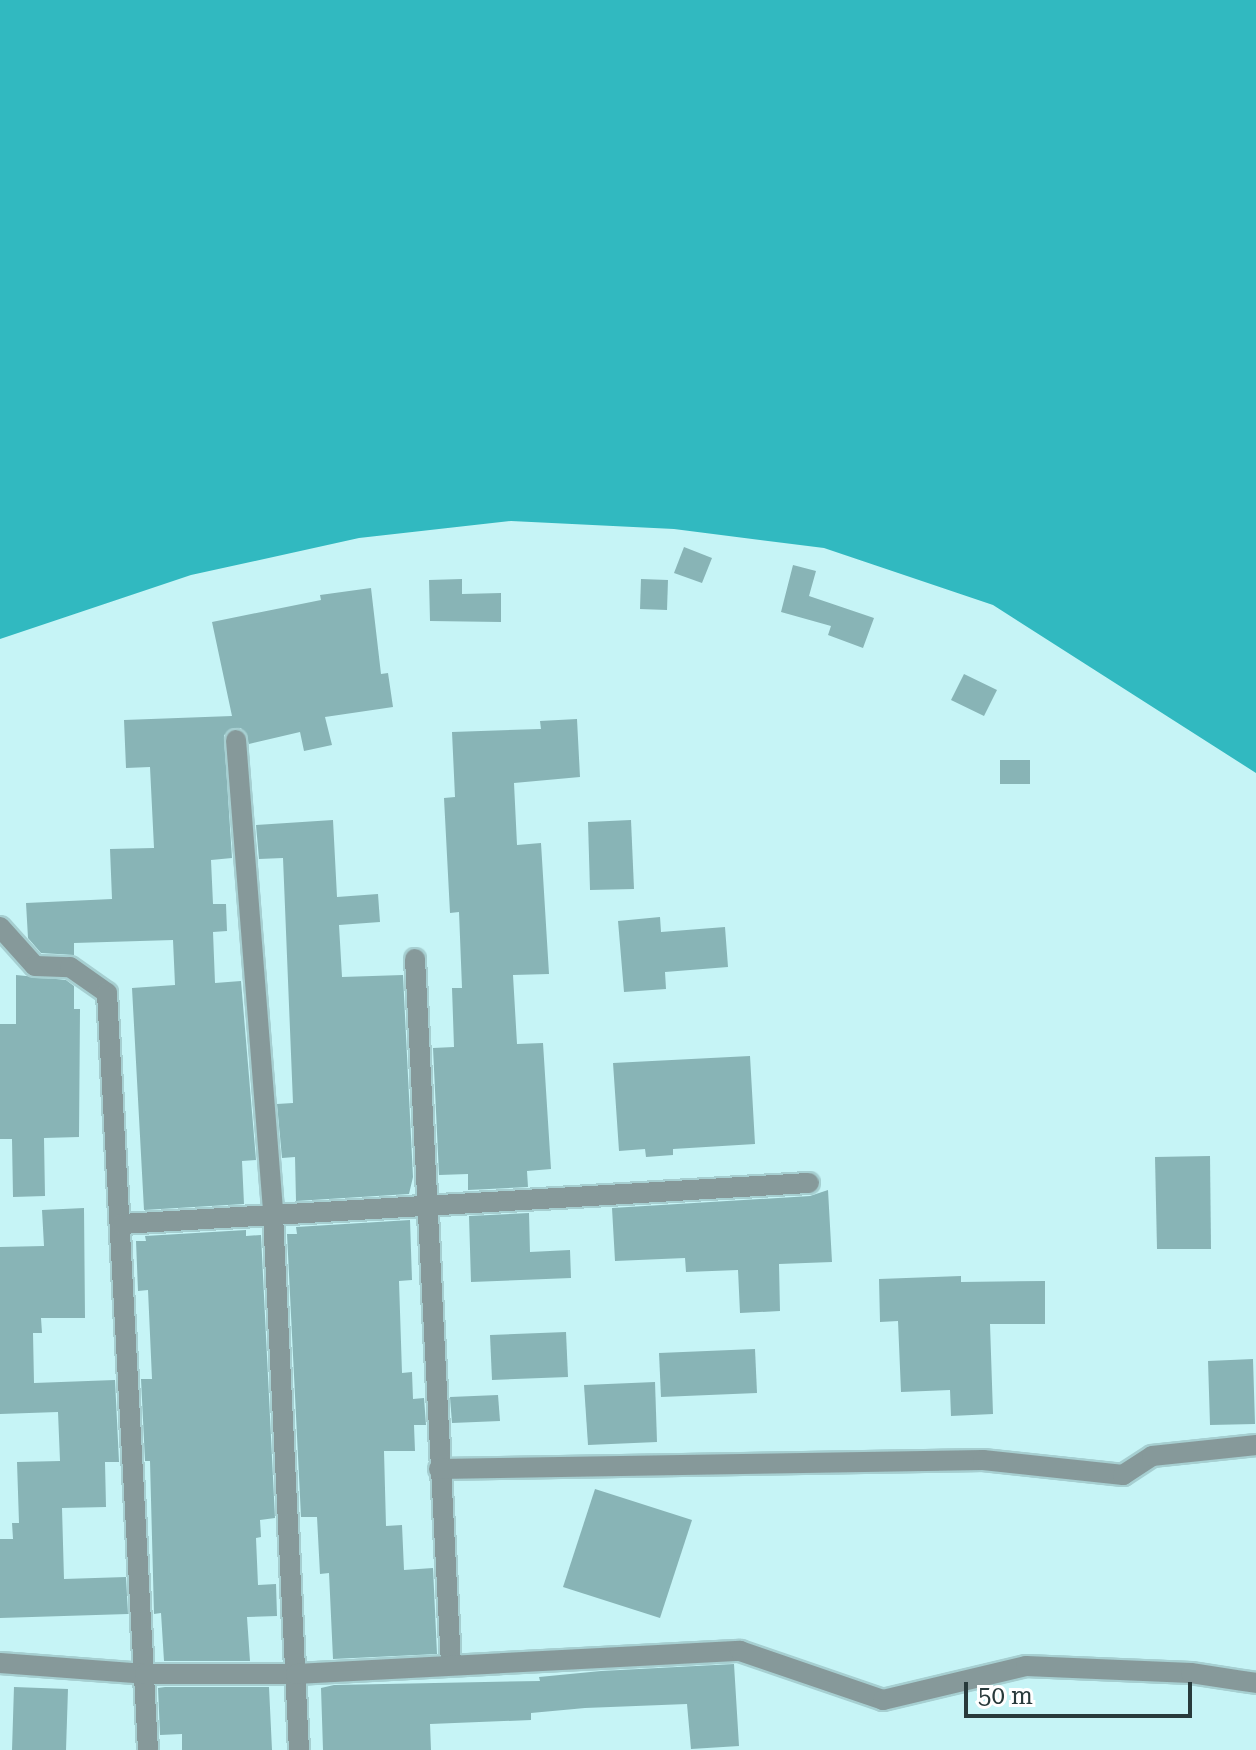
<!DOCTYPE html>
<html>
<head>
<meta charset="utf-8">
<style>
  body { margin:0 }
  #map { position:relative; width:1256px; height:1750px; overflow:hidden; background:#c6f4f6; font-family:"Roboto Serif",serif }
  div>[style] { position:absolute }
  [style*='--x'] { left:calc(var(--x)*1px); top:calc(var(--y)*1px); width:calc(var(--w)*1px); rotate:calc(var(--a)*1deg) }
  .water>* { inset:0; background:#31b9c0 }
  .building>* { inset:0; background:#88b4b6 }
  .roads { filter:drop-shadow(2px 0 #a6cfd1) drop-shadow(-2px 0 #a6cfd1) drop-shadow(0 2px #a6cfd1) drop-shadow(0 -2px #a6cfd1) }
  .minor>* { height:20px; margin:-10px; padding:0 10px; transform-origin:10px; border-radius:10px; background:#86999a }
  span { translate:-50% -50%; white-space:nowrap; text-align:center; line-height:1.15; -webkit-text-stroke:6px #fff; paint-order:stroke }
  .scale { position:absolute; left:964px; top:1682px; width:228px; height:36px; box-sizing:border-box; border:4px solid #283a3b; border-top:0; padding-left:10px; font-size:24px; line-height:28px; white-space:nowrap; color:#283a3b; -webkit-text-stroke:6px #fff; paint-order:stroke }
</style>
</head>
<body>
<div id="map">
  <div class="water">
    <div style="clip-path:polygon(0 0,1256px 0,1256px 773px,993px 605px,824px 548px,674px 529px,511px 521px,359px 538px,191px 575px,0 639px)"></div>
  </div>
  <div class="building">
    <div style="clip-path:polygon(684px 547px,712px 558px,702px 583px,674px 573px)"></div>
    <div style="clip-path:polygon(793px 565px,816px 571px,809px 596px,874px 618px,863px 648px,828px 635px,831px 626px,781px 612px)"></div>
    <div style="clip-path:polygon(462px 579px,462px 594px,501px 593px,501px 622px,430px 621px,429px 580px)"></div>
    <div style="clip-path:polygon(641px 579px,668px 580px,667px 610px,640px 609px)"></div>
    <div style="clip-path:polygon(371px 588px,381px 674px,388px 673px,393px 707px,325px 717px,332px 745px,304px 751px,300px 732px,249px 744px,241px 728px,224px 735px,232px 858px,211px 860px,213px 904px,226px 904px,227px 931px,213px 932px,215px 983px,241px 981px,256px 1160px,242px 1161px,244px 1204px,144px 1210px,132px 988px,175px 985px,173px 940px,74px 943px,74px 955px,41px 953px,28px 938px,26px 903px,112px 899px,110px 849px,154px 848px,150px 767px,126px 768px,124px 720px,232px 716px,212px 622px,321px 600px,320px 595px)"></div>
    <div style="clip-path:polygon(964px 674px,997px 690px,984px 716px,951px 700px)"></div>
    <div style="clip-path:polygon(577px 719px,580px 777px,514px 783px,517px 845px,541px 843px,549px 974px,513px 975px,517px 1044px,543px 1043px,551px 1169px,527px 1171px,528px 1187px,468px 1190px,468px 1174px,439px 1175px,433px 1048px,454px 1047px,452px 988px,462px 988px,459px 912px,450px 913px,444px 798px,455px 797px,452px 732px,541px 729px,540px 721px)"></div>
    <div style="clip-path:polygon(1000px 760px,1030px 760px,1030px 784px,1000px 784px)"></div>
    <div style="clip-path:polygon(333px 820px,337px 897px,378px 894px,380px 922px,339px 925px,342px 977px,403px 975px,413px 1177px,409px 1194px,296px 1201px,295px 1157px,282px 1158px,277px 1104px,293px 1103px,283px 858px,259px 859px,256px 825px)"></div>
    <div style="clip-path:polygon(631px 820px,634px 889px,590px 890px,588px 822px)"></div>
    <div style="clip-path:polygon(660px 917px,661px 932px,725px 927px,728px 967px,665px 972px,666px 989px,624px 992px,618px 921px)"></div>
    <div style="clip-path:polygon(16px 975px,66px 980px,74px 986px,74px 1009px,80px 1009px,79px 1137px,44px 1138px,45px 1196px,13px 1197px,12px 1139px,0 1139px,0 1024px,16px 1024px)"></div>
    <div style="clip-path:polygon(750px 1056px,755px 1144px,673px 1149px,673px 1155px,646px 1157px,645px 1149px,619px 1151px,613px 1063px)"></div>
    <div style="clip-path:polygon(1210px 1156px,1211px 1249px,1157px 1249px,1155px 1157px)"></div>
    <div style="clip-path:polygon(828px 1190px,832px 1262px,779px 1264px,780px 1311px,740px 1313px,738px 1270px,686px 1272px,685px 1258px,615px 1261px,612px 1208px,810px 1196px)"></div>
    <div style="clip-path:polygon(84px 1208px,85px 1318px,41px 1318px,42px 1333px,33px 1333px,34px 1383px,115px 1380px,119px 1462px,105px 1462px,106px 1507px,62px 1508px,64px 1579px,126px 1577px,128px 1614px,0 1618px,0 1539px,13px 1539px,12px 1523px,19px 1523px,17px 1462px,60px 1461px,58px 1412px,0 1414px,0 1247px,44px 1246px,42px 1210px)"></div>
    <div style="clip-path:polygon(529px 1213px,530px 1252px,570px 1250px,571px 1278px,471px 1282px,469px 1216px)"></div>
    <div style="clip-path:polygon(410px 1220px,412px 1280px,399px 1281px,402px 1373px,412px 1372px,413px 1399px,424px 1398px,426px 1425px,414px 1425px,415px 1451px,384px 1451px,386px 1526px,402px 1525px,404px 1570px,433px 1568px,437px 1654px,333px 1659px,329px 1573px,320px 1574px,317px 1517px,301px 1517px,287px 1234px,297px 1234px,296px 1227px)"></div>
    <div style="clip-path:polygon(246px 1230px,246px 1236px,261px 1235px,275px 1518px,260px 1520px,261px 1537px,256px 1538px,258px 1585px,276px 1584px,277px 1616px,247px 1617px,250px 1661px,164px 1661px,161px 1613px,154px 1614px,150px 1461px,145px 1461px,141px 1379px,152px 1379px,148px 1290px,138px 1291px,136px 1241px,146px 1241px,145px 1236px)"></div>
    <div style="clip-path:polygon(961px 1276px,961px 1282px,1045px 1281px,1045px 1324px,990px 1324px,993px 1414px,951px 1416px,950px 1390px,901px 1392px,898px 1321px,880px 1322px,879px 1279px)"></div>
    <div style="clip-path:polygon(566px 1332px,568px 1377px,492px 1380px,490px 1335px)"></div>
    <div style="clip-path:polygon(755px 1349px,757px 1393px,661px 1397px,659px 1353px)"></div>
    <div style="clip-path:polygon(1253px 1359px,1255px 1424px,1210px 1425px,1208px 1361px)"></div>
    <div style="clip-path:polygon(655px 1382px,657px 1442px,588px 1445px,584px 1385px)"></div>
    <div style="clip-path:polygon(498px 1395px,500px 1421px,452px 1423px,450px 1397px)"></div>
    <div style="clip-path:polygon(595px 1489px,692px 1520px,660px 1618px,563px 1587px)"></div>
    <div style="clip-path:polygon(734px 1664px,739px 1746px,691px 1749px,687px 1704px,585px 1708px,531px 1713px,531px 1720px,430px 1724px,431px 1750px,323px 1750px,321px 1688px,334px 1685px,540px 1681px,539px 1677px,601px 1671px)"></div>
    <div style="clip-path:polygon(14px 1687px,68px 1689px,66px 1750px,12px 1750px)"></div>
    <div style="clip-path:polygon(165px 1687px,269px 1687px,272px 1750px,182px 1750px,182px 1734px,160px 1735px,158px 1688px)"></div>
  </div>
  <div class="roads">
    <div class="minor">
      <div style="--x:236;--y:740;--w:476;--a:85.5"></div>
      <div style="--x:273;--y:1215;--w:536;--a:87.22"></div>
      <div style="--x:0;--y:927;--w:52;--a:48.1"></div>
      <div style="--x:35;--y:966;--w:35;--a:2"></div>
      <div style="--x:70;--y:967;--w:45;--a:35.1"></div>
      <div style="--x:107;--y:993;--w:758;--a:86.9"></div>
      <div style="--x:415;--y:959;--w:706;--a:87.08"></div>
      <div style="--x:122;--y:1224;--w:688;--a:-3.42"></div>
      <div style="--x:439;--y:1469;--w:544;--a:-0.95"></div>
      <div style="--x:983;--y:1460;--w:141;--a:6.1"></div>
      <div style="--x:1123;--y:1475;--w:35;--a:-33"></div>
      <div style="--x:1152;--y:1456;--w:105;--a:-6"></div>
      <div style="--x:0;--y:1663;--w:145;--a:4.3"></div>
      <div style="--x:145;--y:1674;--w:151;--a:0"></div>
      <div style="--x:296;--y:1674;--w:445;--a:-3"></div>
      <div style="--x:740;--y:1651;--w:151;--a:18.9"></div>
      <div style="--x:883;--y:1700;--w:147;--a:-13.4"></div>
      <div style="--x:1026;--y:1666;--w:165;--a:2.4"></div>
      <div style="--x:1191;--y:1673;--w:66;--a:8.7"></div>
    </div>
  </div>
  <div class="scale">50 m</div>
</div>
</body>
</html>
